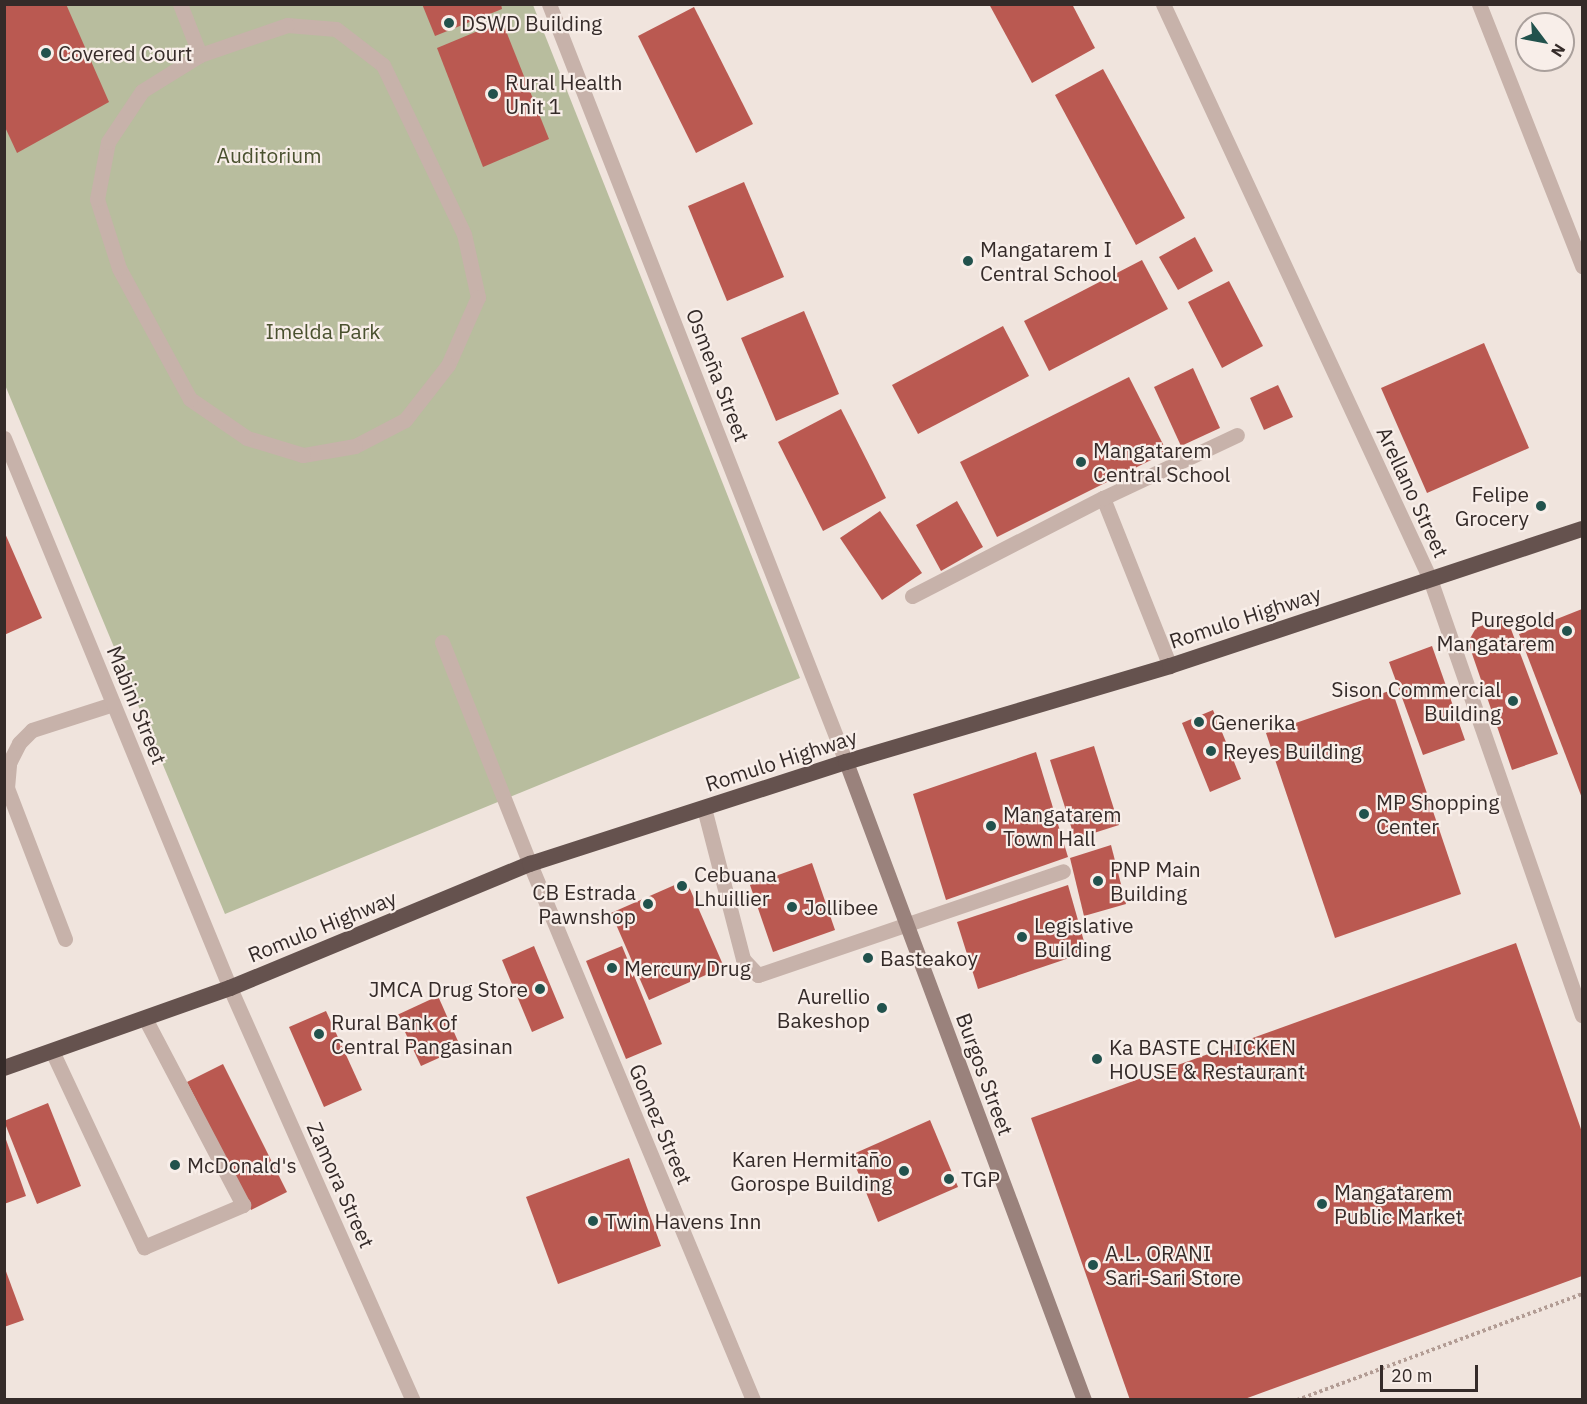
<!DOCTYPE html>
<html>
<head>
<meta charset="utf-8">
<style>
  body { margin:0 }
  #map { position:relative; width:1587px; height:1404px; overflow:hidden; background:#f0e4dd; font-family:"IBM Plex Sans",sans-serif }
  div>[style] { position:absolute }
  [style*='--x'] { left:calc(var(--x)*1px); top:calc(var(--y)*1px); width:calc(var(--w)*1px); rotate:calc(var(--a)*1deg) }
  .green>* { inset:0; background:#b8bd9e }
  .building>* { inset:0; background:#ba5951 }
  .path>* { height:4px; margin-top:-2px; transform-origin:0; background:repeating-linear-gradient(90deg,#b29c94 0 3px,transparent 0 6px) }
  .service>* { height:15px; margin:-7.5px; padding:0 7.5px; transform-origin:7.5px; border-radius:7.5px; background:#c7b2aa }
  .minor>* { height:15px; margin:-7.5px; padding:0 7.5px; transform-origin:7.5px; border-radius:7.5px; background:#c7b2aa }
  .tertiary>* { height:15px; margin:-7.5px; padding:0 7.5px; transform-origin:7.5px; border-radius:7.5px; background:#c7b2aa }
  .secondary>* { height:15px; margin:-7.5px; padding:0 7.5px; transform-origin:7.5px; border-radius:7.5px; background:#9a827c }
  .trunk>* { height:16px; margin:-8px; padding:0 8px; transform-origin:8px; border-radius:8px; background:#65524e }
  .dots>* { width:16px; height:16px; translate:-50% -50%; box-sizing:border-box; border:3px solid #f8eee9; border-radius:50% }
  span { translate:-50% -50%; white-space:nowrap; text-align:center; line-height:1.15; -webkit-text-stroke:4.5px #f8eee9; paint-order:stroke }
  .poi-label { font-size:21px; color:#352b29 }
  .left { translate:0 -50%; text-align:left }
  .right { translate:-100% -50%; text-align:right }
  .park-label { font-size:21px; color:#4a512f }
  .street-label { font-size:21px; color:#352b29 }
  .frame { position:absolute; inset:0; border:6px solid #352b29; pointer-events:none }
  .north { position:absolute; left:1515px; top:12px; width:60px; height:60px; box-sizing:border-box; background:#f8eee9; border:2px solid #aaa09c; border-radius:50%; rotate:122deg; font-size:16px; font-weight:700; line-height:24px; text-align:center; color:#352b29 }
  .north::after { content:''; display:block; margin:auto; width:21px; height:27px; background:#22524d; clip-path:polygon(50% 0,100% 100%,50% 72%,0 100%) }
  .scale { position:absolute; left:1380px; top:1365px; width:98px; height:27px; box-sizing:border-box; border:3px solid #352b29; border-top:0; padding-left:8px; font-size:18px; line-height:21px; white-space:nowrap; color:#352b29; -webkit-text-stroke:4px #f8eee9; paint-order:stroke }
</style>
</head>
<body>
<div id="map">
  <div class="green">
    <div style="clip-path:polygon(4px 5px,533px 5px,800px 678px,225px 914px,5px 385px)"></div>
  </div>
  <div class="building">
    <div style="clip-path:polygon(4px 4px,66px 4px,109px 102px,17px 153px,4px 125px)"></div>
    <div style="clip-path:polygon(422px 4px,501px 4px,502px 9px,435px 36px)"></div>
    <div style="clip-path:polygon(989px 4px,1072px 4px,1095px 48px,1032px 83px)"></div>
    <div style="clip-path:polygon(694px 7px,753px 124px,696px 153px,638px 36px)"></div>
    <div style="clip-path:polygon(502px 21px,549px 139px,483px 167px,437px 48px)"></div>
    <div style="clip-path:polygon(1103px 69px,1185px 218px,1136px 245px,1055px 95px)"></div>
    <div style="clip-path:polygon(744px 182px,784px 277px,727px 301px,688px 206px)"></div>
    <div style="clip-path:polygon(1195px 237px,1213px 271px,1178px 290px,1159px 257px)"></div>
    <div style="clip-path:polygon(1142px 260px,1168px 309px,1049px 371px,1024px 321px)"></div>
    <div style="clip-path:polygon(1229px 281px,1263px 346px,1222px 368px,1188px 302px)"></div>
    <div style="clip-path:polygon(804px 311px,839px 394px,776px 421px,741px 338px)"></div>
    <div style="clip-path:polygon(1003px 326px,1029px 376px,918px 434px,892px 385px)"></div>
    <div style="clip-path:polygon(1484px 343px,1529px 448px,1427px 493px,1381px 388px)"></div>
    <div style="clip-path:polygon(1193px 368px,1220px 428px,1181px 446px,1154px 387px)"></div>
    <div style="clip-path:polygon(1129px 377px,1167px 452px,997px 537px,960px 462px)"></div>
    <div style="clip-path:polygon(1278px 385px,1293px 417px,1264px 430px,1250px 398px)"></div>
    <div style="clip-path:polygon(841px 409px,886px 498px,823px 531px,778px 442px)"></div>
    <div style="clip-path:polygon(957px 501px,983px 547px,941px 571px,916px 525px)"></div>
    <div style="clip-path:polygon(880px 511px,922px 573px,882px 600px,840px 538px)"></div>
    <div style="clip-path:polygon(4px 531px,42px 618px,4px 635px)"></div>
    <div style="clip-path:polygon(1582px 609px,1582px 798px,1519px 634px)"></div>
    <div style="clip-path:polygon(1506px 616px,1558px 754px,1512px 770px,1468px 642px,1476px 628px)"></div>
    <div style="clip-path:polygon(1432px 646px,1465px 740px,1423px 755px,1389px 662px)"></div>
    <div style="clip-path:polygon(1392px 690px,1461px 894px,1335px 938px,1266px 733px)"></div>
    <div style="clip-path:polygon(1213px 710px,1241px 779px,1210px 792px,1182px 723px)"></div>
    <div style="clip-path:polygon(1094px 746px,1119px 825px,1075px 839px,1050px 760px)"></div>
    <div style="clip-path:polygon(1036px 752px,1068px 857px,946px 900px,913px 794px)"></div>
    <div style="clip-path:polygon(1111px 845px,1126px 904px,1084px 916px,1070px 858px)"></div>
    <div style="clip-path:polygon(812px 863px,835px 930px,773px 952px,750px 885px)"></div>
    <div style="clip-path:polygon(686px 880px,724px 967px,649px 1000px,611px 913px)"></div>
    <div style="clip-path:polygon(1068px 885px,1087px 952px,978px 989px,957px 922px)"></div>
    <div style="clip-path:polygon(1516px 943px,1582px 1132px,1582px 1276px,1242px 1400px,1130px 1400px,1031px 1118px)"></div>
    <div style="clip-path:polygon(534px 946px,564px 1018px,532px 1032px,502px 960px)"></div>
    <div style="clip-path:polygon(622px 946px,662px 1044px,626px 1059px,586px 961px)"></div>
    <div style="clip-path:polygon(438px 996px,461px 1048px,421px 1066px,397px 1015px)"></div>
    <div style="clip-path:polygon(326px 1011px,362px 1090px,324px 1107px,289px 1027px)"></div>
    <div style="clip-path:polygon(223px 1064px,287px 1192px,251px 1210px,187px 1082px)"></div>
    <div style="clip-path:polygon(48px 1103px,81px 1186px,37px 1204px,4px 1121px)"></div>
    <div style="clip-path:polygon(930px 1120px,958px 1187px,878px 1222px,851px 1155px)"></div>
    <div style="clip-path:polygon(4px 1134px,26px 1196px,4px 1204px)"></div>
    <div style="clip-path:polygon(629px 1158px,661px 1246px,558px 1284px,526px 1197px)"></div>
    <div style="clip-path:polygon(4px 1266px,24px 1320px,4px 1327px)"></div>
  </div>
  <div class="path">
    <div style="--x:1297;--y:1400;--w:304;--a:-20.4"></div>
  </div>
  <div class="service">
    <div style="--x:180;--y:4;--w:55;--a:68.6"></div>
    <div style="--x:287;--y:25;--w:49;--a:4.7"></div>
    <div style="--x:336;--y:29;--w:59;--a:37.5"></div>
    <div style="--x:383;--y:65;--w:187;--a:64.4"></div>
    <div style="--x:464;--y:234;--w:65;--a:77.5"></div>
    <div style="--x:478;--y:297;--w:74;--a:113.8"></div>
    <div style="--x:448;--y:365;--w:70;--a:128"></div>
    <div style="--x:405;--y:420;--w:56;--a:152.5"></div>
    <div style="--x:355;--y:446;--w:53;--a:170.2"></div>
    <div style="--x:303;--y:455;--w:59;--a:-163.1"></div>
    <div style="--x:247;--y:438;--w:69;--a:-145.6"></div>
    <div style="--x:190;--y:399;--w:149;--a:-118.5"></div>
    <div style="--x:119;--y:268;--w:72;--a:-107.7"></div>
    <div style="--x:97;--y:199;--w:58;--a:-79.1"></div>
    <div style="--x:108;--y:142;--w:61;--a:-56.3"></div>
    <div style="--x:142;--y:91;--w:68;--a:-31.8"></div>
    <div style="--x:200;--y:55;--w:92;--a:-19"></div>
    <div style="--x:1103;--y:498;--w:181;--a:68.3"></div>
    <div style="--x:912;--y:596;--w:215;--a:-27.2"></div>
    <div style="--x:1103;--y:498;--w:148;--a:-25.2"></div>
    <div style="--x:442;--y:642;--w:239;--a:68.4"></div>
    <div style="--x:704;--y:808;--w:156;--a:75.5"></div>
    <div style="--x:743;--y:959;--w:22;--a:47"></div>
    <div style="--x:758;--y:975;--w:322;--a:-18.8"></div>
    <div style="--x:65;--y:939;--w:162;--a:-111"></div>
    <div style="--x:7;--y:788;--w:25;--a:-85"></div>
    <div style="--x:9;--y:763;--w:22;--a:-63"></div>
    <div style="--x:19;--y:743;--w:18;--a:-45"></div>
    <div style="--x:32;--y:730;--w:85;--a:-17.8"></div>
    <div style="--x:52;--y:1051;--w:217;--a:64.9"></div>
    <div style="--x:144;--y:1247;--w:108;--a:-23"></div>
    <div style="--x:243;--y:1205;--w:211;--a:-117.7"></div>
  </div>
  <div class="minor">
    <div style="--x:1163;--y:4;--w:634;--a:65.09"></div>
    <div style="--x:1430;--y:579;--w:462;--a:70.8"></div>
    <div style="--x:4;--y:438;--w:595;--a:67.66"></div>
    <div style="--x:530;--y:864;--w:581;--a:67.41"></div>
  </div>
  <div class="tertiary">
    <div style="--x:549;--y:4;--w:814;--a:68.6"></div>
    <div style="--x:1479;--y:4;--w:282;--a:68.5"></div>
    <div style="--x:230;--y:988;--w:451;--a:66.1"></div>
  </div>
  <div class="secondary">
    <div style="--x:846;--y:762;--w:681;--a:69.54"></div>
  </div>
  <div class="trunk">
    <div style="--x:4;--y:1068;--w:240;--a:-19.5"></div>
    <div style="--x:230;--y:988;--w:325;--a:-22.5"></div>
    <div style="--x:530;--y:864;--w:332;--a:-17.9"></div>
    <div style="--x:846;--y:762;--w:338;--a:-16.5"></div>
    <div style="--x:1170;--y:666;--w:434;--a:-18.4"></div>
  </div>
  <div class="dots">
    <div style="left:449px;top:23px;background:#22524d"></div>
    <div style="left:46px;top:53px;background:#22524d"></div>
    <div style="left:493px;top:94px;background:#22524d"></div>
    <div style="left:968px;top:261px;background:#22524d"></div>
    <div style="left:1081px;top:462px;background:#22524d"></div>
    <div style="left:1541px;top:506px;background:#22524d"></div>
    <div style="left:1567px;top:631px;background:#22524d"></div>
    <div style="left:1513px;top:701px;background:#22524d"></div>
    <div style="left:1199px;top:722px;background:#22524d"></div>
    <div style="left:1211px;top:751px;background:#22524d"></div>
    <div style="left:1364px;top:814px;background:#22524d"></div>
    <div style="left:991px;top:826px;background:#22524d"></div>
    <div style="left:1098px;top:881px;background:#22524d"></div>
    <div style="left:682px;top:886px;background:#22524d"></div>
    <div style="left:648px;top:904px;background:#22524d"></div>
    <div style="left:792px;top:907px;background:#22524d"></div>
    <div style="left:1022px;top:937px;background:#22524d"></div>
    <div style="left:868px;top:958px;background:#22524d"></div>
    <div style="left:612px;top:968px;background:#22524d"></div>
    <div style="left:540px;top:989px;background:#22524d"></div>
    <div style="left:882px;top:1008px;background:#22524d"></div>
    <div style="left:319px;top:1034px;background:#22524d"></div>
    <div style="left:1097px;top:1059px;background:#22524d"></div>
    <div style="left:175px;top:1165px;background:#22524d"></div>
    <div style="left:904px;top:1171px;background:#22524d"></div>
    <div style="left:949px;top:1179px;background:#22524d"></div>
    <div style="left:1322px;top:1204px;background:#22524d"></div>
    <div style="left:593px;top:1221px;background:#22524d"></div>
    <div style="left:1093px;top:1265px;background:#22524d"></div>
  </div>
  <div class="poi-label">
    <span class="left" style="left:461px;top:23px">DSWD Building</span>
    <span class="left" style="left:58px;top:53px">Covered Court</span>
    <span class="left" style="left:505px;top:94px">Rural Health<br>Unit 1</span>
    <span class="left" style="left:980px;top:261px">Mangatarem I<br>Central School</span>
    <span class="left" style="left:1093px;top:462px">Mangatarem<br>Central School</span>
    <span class="right" style="left:1529px;top:506px">Felipe<br>Grocery</span>
    <span class="right" style="left:1555px;top:631px">Puregold<br>Mangatarem</span>
    <span class="right" style="left:1501px;top:701px">Sison Commercial<br>Building</span>
    <span class="left" style="left:1211px;top:722px">Generika</span>
    <span class="left" style="left:1223px;top:751px">Reyes Building</span>
    <span class="left" style="left:1376px;top:814px">MP Shopping<br>Center</span>
    <span class="left" style="left:1003px;top:826px">Mangatarem<br>Town Hall</span>
    <span class="left" style="left:1110px;top:881px">PNP Main<br>Building</span>
    <span class="left" style="left:694px;top:886px">Cebuana<br>Lhuillier</span>
    <span class="right" style="left:636px;top:904px">CB Estrada<br>Pawnshop</span>
    <span class="left" style="left:804px;top:907px">Jollibee</span>
    <span class="left" style="left:1034px;top:937px">Legislative<br>Building</span>
    <span class="left" style="left:880px;top:958px">Basteakoy</span>
    <span class="left" style="left:624px;top:968px">Mercury Drug</span>
    <span class="right" style="left:528px;top:989px">JMCA Drug Store</span>
    <span class="right" style="left:870px;top:1008px">Aurellio<br>Bakeshop</span>
    <span class="left" style="left:331px;top:1034px">Rural Bank of<br>Central Pangasinan</span>
    <span class="left" style="left:1109px;top:1059px">Ka BASTE CHICKEN<br>HOUSE &amp; Restaurant</span>
    <span class="right" style="left:892px;top:1171px">Karen Hermitaño<br>Gorospe Building</span>
    <span class="left" style="left:187px;top:1165px">McDonald's</span>
    <span class="left" style="left:961px;top:1179px">TGP</span>
    <span class="left" style="left:1334px;top:1204px">Mangatarem<br>Public Market</span>
    <span class="left" style="left:605px;top:1221px">Twin Havens Inn</span>
    <span class="left" style="left:1105px;top:1265px">A.L. ORANI<br>Sari-Sari Store</span>
  </div>
  <div class="park-label">
    <span style="left:269px;top:155px">Auditorium</span>
    <span style="left:323px;top:331px">Imelda Park</span>
  </div>
  <div class="street-label">
    <span style="left:718px;top:375px;rotate:69deg">Osmeña Street</span>
    <span style="left:1413px;top:492px;rotate:65deg">Arellano Street</span>
    <span style="left:1245px;top:617px;rotate:-18deg">Romulo Highway</span>
    <span style="left:137px;top:705px;rotate:68deg">Mabini Street</span>
    <span style="left:781px;top:760px;rotate:-18deg">Romulo Highway</span>
    <span style="left:322px;top:926px;rotate:-22deg">Romulo Highway</span>
    <span style="left:985px;top:1074px;rotate:70deg">Burgos Street</span>
    <span style="left:661px;top:1124px;rotate:67deg">Gomez Street</span>
    <span style="left:341px;top:1185px;rotate:66deg">Zamora Street</span>
  </div>
  <div class="frame"></div>
  <div class="north">N</div>
  <div class="scale">20 m</div>
</div>
</body>
</html>
